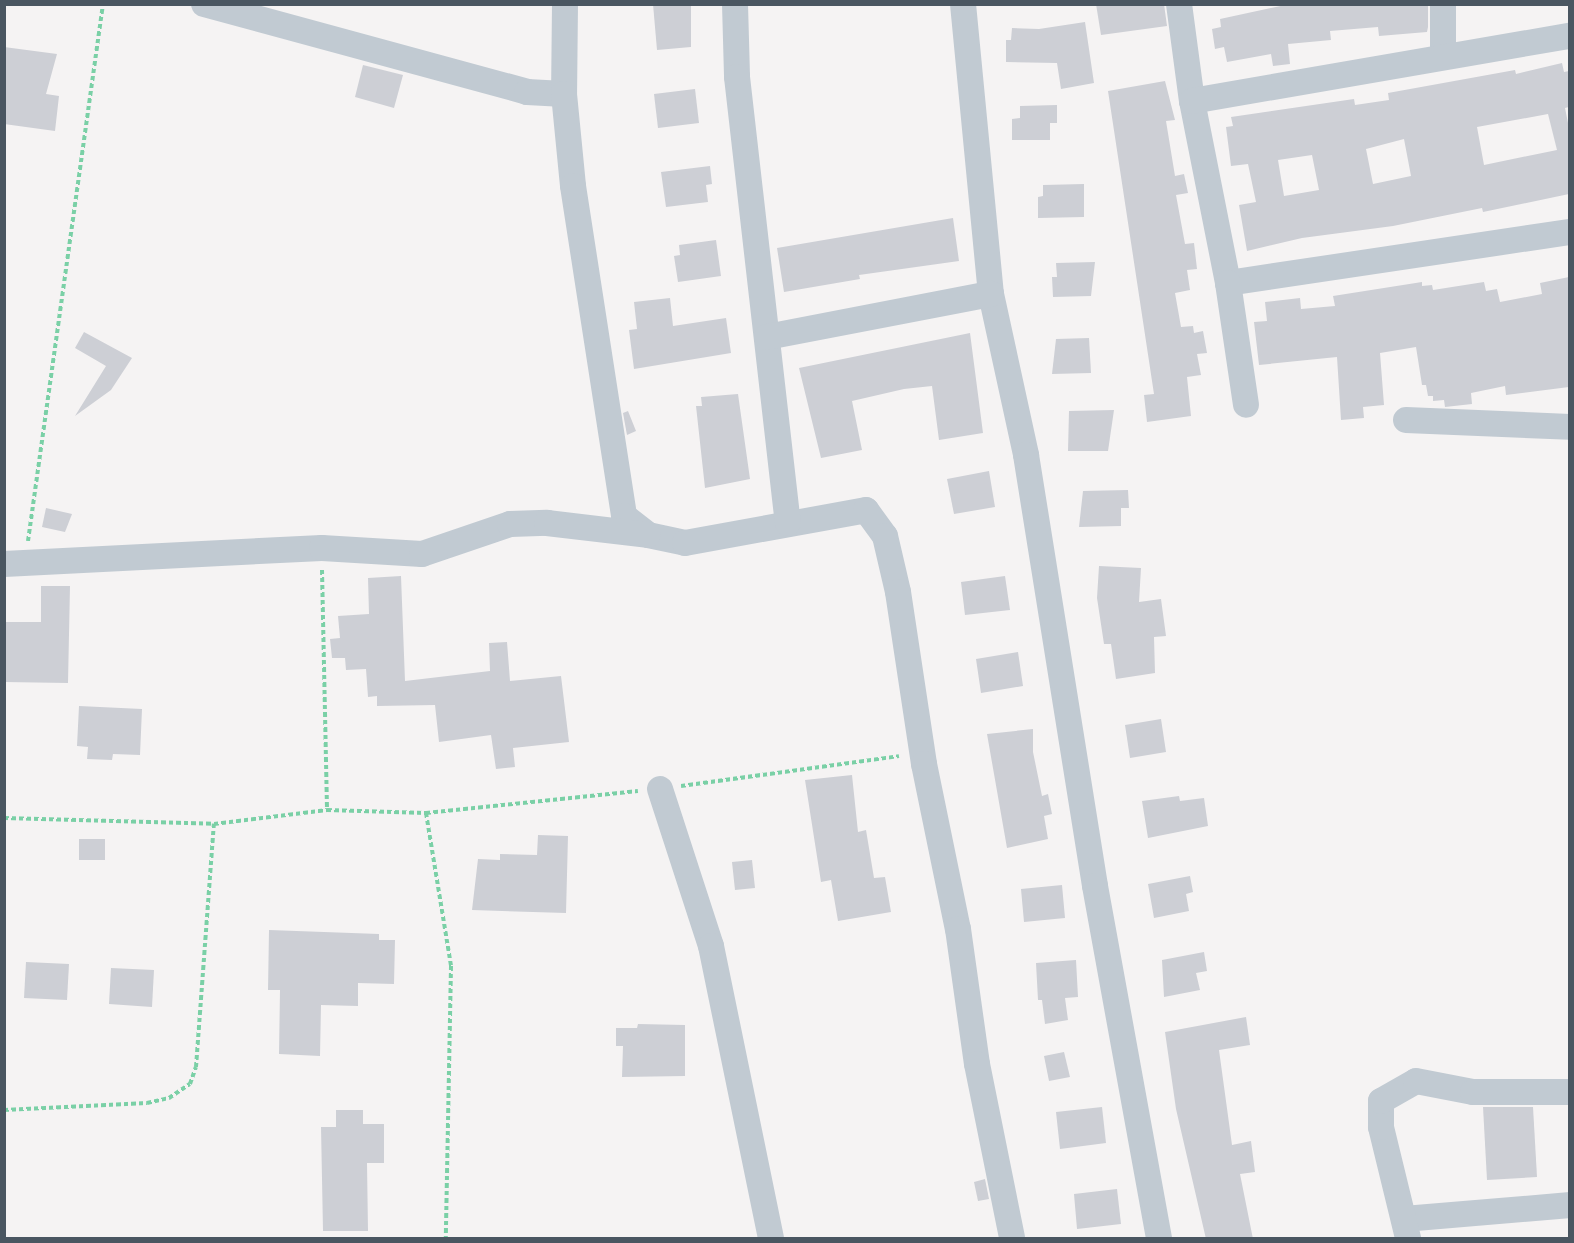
<!DOCTYPE html>
<html>
<head>
<meta charset="utf-8">
<style>
  body { margin:0 }
  #map { position:relative; width:1574px; height:1243px; overflow:hidden; background:#f5f3f3; font-family:"DM Sans",sans-serif }
  div>[style] { position:absolute }
  [style*='--x'] { left:calc(var(--x)*1px); top:calc(var(--y)*1px); width:calc(var(--w)*1px); rotate:calc(var(--a)*1deg) }
  .building>* { inset:0; background:#cdcfd5 }
  .path>* { height:4px; margin-top:-2px; transform-origin:0; background:repeating-linear-gradient(90deg,#7ad0a6 0 4.5px,transparent 0 7.5px) }
  .minor>* { height:26px; margin:-13px; padding:0 13px; transform-origin:13px; border-radius:13px; background:#c1cad2 }
  span { translate:-50% -50%; white-space:nowrap; text-align:center; line-height:1.15; -webkit-text-stroke:5px #fff; paint-order:stroke }
  .frame { position:absolute; inset:0; border:6px solid #4a5661; pointer-events:none }
</style>
</head>
<body>
<div id="map">
  <div class="building">
    <div style="clip-path:polygon(653px 4px,691px 4px,691px 47px,657px 50px)"></div>
    <div style="clip-path:polygon(1096px 4px,1164px 4px,1167px 26px,1101px 35px)"></div>
    <div style="clip-path:polygon(1290px 4px,1428px 4px,1428px 27px,1427px 32px,1379px 36px,1378px 27px,1330px 31px,1331px 40px,1288px 44px,1290px 64px,1273px 66px,1271px 54px,1227px 62px,1224px 47px,1215px 49px,1212px 29px,1221px 27px,1220px 19px)"></div>
    <div style="clip-path:polygon(1085px 22px,1094px 83px,1061px 89px,1057px 63px,1006px 62px,1006px 40px,1011px 40px,1012px 28px,1039px 29px)"></div>
    <div style="clip-path:polygon(4px 47px,57px 54px,46px 94px,59px 96px,55px 131px,4px 124px)"></div>
    <div style="clip-path:polygon(evenodd,1562px 63px,1564px 72px,1569px 71px,1569px 107px,1565px 108px,1569px 128px,1569px 194px,1483px 212px,1482px 208px,1393px 226px,1302px 238px,1247px 251px,1239px 205px,1256px 202px,1248px 164px,1231px 166px,1226px 127px,1233px 126px,1231px 117px,1354px 99px,1355px 105px,1389px 100px,1388px 93px,1515px 70px,1516px 74px,1562px 63px,1548px 114px,1557px 150px,1484px 165px,1477px 127px,1548px 114px,1562px 63px,1404px 139px,1411px 176px,1373px 184px,1366px 149px,1404px 139px,1562px 63px,1312px 155px,1319px 190px,1284px 196px,1278px 160px,1312px 155px)"></div>
    <div style="clip-path:polygon(363px 65px,403px 75px,394px 108px,355px 97px)"></div>
    <div style="clip-path:polygon(1165px 81px,1175px 120px,1166px 121px,1175px 176px,1184px 174px,1188px 193px,1176px 195px,1185px 244px,1194px 243px,1197px 269px,1187px 270px,1190px 290px,1175px 293px,1181px 327px,1193px 326px,1194px 333px,1203px 331px,1207px 353px,1197px 354px,1201px 375px,1187px 377px,1191px 416px,1147px 422px,1144px 395px,1154px 394px,1108px 91px)"></div>
    <div style="clip-path:polygon(695px 89px,699px 123px,658px 128px,654px 94px)"></div>
    <div style="clip-path:polygon(1057px 105px,1057px 123px,1050px 123px,1050px 140px,1012px 140px,1012px 119px,1020px 118px,1020px 106px)"></div>
    <div style="clip-path:polygon(710px 166px,712px 184px,706px 185px,708px 202px,666px 207px,661px 172px)"></div>
    <div style="clip-path:polygon(1084px 184px,1084px 217px,1038px 218px,1038px 197px,1043px 196px,1043px 185px)"></div>
    <div style="clip-path:polygon(953px 218px,959px 261px,859px 275px,860px 279px,784px 292px,777px 248px)"></div>
    <div style="clip-path:polygon(716px 240px,721px 276px,678px 282px,674px 256px,680px 255px,679px 245px)"></div>
    <div style="clip-path:polygon(1095px 262px,1091px 296px,1053px 297px,1052px 277px,1057px 277px,1056px 263px)"></div>
    <div style="clip-path:polygon(1569px 277px,1569px 387px,1506px 395px,1505px 386px,1471px 393px,1472px 404px,1445px 407px,1444px 400px,1433px 401px,1433px 396px,1428px 396px,1426px 385px,1422px 385px,1416px 347px,1380px 353px,1384px 405px,1363px 407px,1364px 418px,1341px 420px,1337px 357px,1259px 365px,1254px 322px,1267px 321px,1265px 302px,1300px 298px,1301px 309px,1335px 306px,1333px 296px,1422px 282px,1422px 286px,1432px 285px,1433px 290px,1484px 282px,1486px 291px,1497px 289px,1500px 302px,1542px 294px,1540px 283px)"></div>
    <div style="clip-path:polygon(670px 298px,673px 326px,726px 318px,731px 353px,634px 369px,629px 330px,637px 329px,634px 302px)"></div>
    <div style="clip-path:polygon(84px 332px,132px 358px,111px 390px,75px 416px,106px 366px,75px 348px)"></div>
    <div style="clip-path:polygon(970px 333px,983px 433px,939px 440px,932px 386px,904px 389px,852px 401px,862px 450px,821px 458px,799px 368px)"></div>
    <div style="clip-path:polygon(1089px 338px,1091px 373px,1052px 374px,1056px 339px)"></div>
    <div style="clip-path:polygon(738px 394px,750px 479px,705px 488px,696px 406px,702px 406px,701px 397px)"></div>
    <div style="clip-path:polygon(1114px 410px,1108px 451px,1068px 451px,1069px 411px)"></div>
    <div style="clip-path:polygon(628px 411px,636px 431px,627px 435px,623px 413px)"></div>
    <div style="clip-path:polygon(989px 471px,995px 507px,954px 514px,947px 479px)"></div>
    <div style="clip-path:polygon(1128px 490px,1129px 508px,1121px 508px,1121px 526px,1079px 527px,1083px 491px)"></div>
    <div style="clip-path:polygon(46px 508px,72px 514px,65px 532px,42px 527px)"></div>
    <div style="clip-path:polygon(1099px 566px,1141px 568px,1139px 602px,1161px 599px,1166px 636px,1154px 637px,1155px 673px,1116px 679px,1111px 644px,1104px 644px,1097px 598px)"></div>
    <div style="clip-path:polygon(401px 576px,405px 681px,490px 671px,489px 643px,507px 642px,510px 681px,561px 676px,569px 742px,513px 748px,515px 767px,496px 769px,491px 735px,439px 742px,435px 705px,377px 706px,377px 696px,368px 697px,366px 669px,346px 670px,345px 658px,332px 658px,330px 639px,340px 638px,338px 616px,369px 614px,368px 578px)"></div>
    <div style="clip-path:polygon(1005px 576px,1010px 610px,965px 615px,961px 582px)"></div>
    <div style="clip-path:polygon(41px 586px,70px 586px,68px 683px,4px 682px,5px 622px,41px 622px)"></div>
    <div style="clip-path:polygon(1018px 652px,1023px 686px,981px 693px,976px 659px)"></div>
    <div style="clip-path:polygon(79px 706px,142px 709px,140px 755px,113px 754px,112px 760px,87px 759px,88px 747px,77px 746px)"></div>
    <div style="clip-path:polygon(1161px 719px,1166px 752px,1130px 758px,1125px 725px)"></div>
    <div style="clip-path:polygon(1033px 729px,1033px 752px,1042px 796px,1048px 794px,1052px 814px,1044px 816px,1048px 839px,1007px 848px,987px 734px)"></div>
    <div style="clip-path:polygon(852px 775px,858px 832px,866px 830px,874px 878px,885px 877px,891px 912px,838px 921px,831px 880px,821px 882px,805px 780px)"></div>
    <div style="clip-path:polygon(1179px 796px,1180px 801px,1204px 798px,1208px 826px,1148px 838px,1142px 801px)"></div>
    <div style="clip-path:polygon(538px 835px,568px 836px,566px 913px,472px 910px,478px 859px,500px 860px,500px 854px,537px 855px)"></div>
    <div style="clip-path:polygon(79px 839px,105px 839px,105px 860px,79px 860px)"></div>
    <div style="clip-path:polygon(752px 860px,755px 888px,735px 890px,732px 862px)"></div>
    <div style="clip-path:polygon(1190px 876px,1193px 892px,1186px 894px,1189px 911px,1154px 918px,1148px 884px)"></div>
    <div style="clip-path:polygon(1062px 885px,1065px 918px,1024px 922px,1021px 889px)"></div>
    <div style="clip-path:polygon(269px 930px,379px 934px,379px 940px,395px 940px,394px 984px,358px 983px,358px 1006px,321px 1005px,320px 1056px,279px 1054px,280px 990px,268px 990px)"></div>
    <div style="clip-path:polygon(1204px 952px,1207px 971px,1196px 973px,1200px 990px,1164px 997px,1162px 960px)"></div>
    <div style="clip-path:polygon(1076px 960px,1078px 997px,1065px 998px,1068px 1020px,1045px 1024px,1042px 1000px,1038px 1000px,1036px 963px)"></div>
    <div style="clip-path:polygon(26px 962px,69px 964px,67px 1000px,24px 998px)"></div>
    <div style="clip-path:polygon(111px 968px,154px 970px,152px 1007px,109px 1004px)"></div>
    <div style="clip-path:polygon(1246px 1017px,1250px 1045px,1219px 1050px,1232px 1145px,1251px 1141px,1255px 1172px,1240px 1174px,1253px 1239px,1206px 1239px,1176px 1109px,1165px 1032px)"></div>
    <div style="clip-path:polygon(638px 1024px,685px 1025px,685px 1076px,622px 1077px,623px 1046px,616px 1046px,616px 1028px,637px 1028px)"></div>
    <div style="clip-path:polygon(1064px 1052px,1070px 1077px,1049px 1081px,1044px 1056px)"></div>
    <div style="clip-path:polygon(1102px 1107px,1106px 1143px,1060px 1149px,1056px 1112px)"></div>
    <div style="clip-path:polygon(1483px 1107px,1533px 1107px,1537px 1177px,1487px 1180px)"></div>
    <div style="clip-path:polygon(336px 1110px,363px 1110px,363px 1124px,384px 1124px,384px 1163px,367px 1163px,368px 1231px,323px 1231px,321px 1127px,336px 1127px)"></div>
    <div style="clip-path:polygon(985px 1179px,989px 1199px,978px 1201px,974px 1182px)"></div>
    <div style="clip-path:polygon(1117px 1189px,1121px 1224px,1077px 1229px,1074px 1194px)"></div>
  </div>
  <div class="path">
    <div style="--x:28;--y:541;--w:542;--a:-82.05"></div>
    <div style="--x:322;--y:570;--w:240;--a:88.8"></div>
    <div style="--x:681;--y:786;--w:220;--a:-7.8"></div>
    <div style="--x:426;--y:813;--w:155;--a:80.7"></div>
    <div style="--x:451;--y:966;--w:272;--a:91.1"></div>
    <div style="--x:4;--y:818;--w:210;--a:1.6"></div>
    <div style="--x:214;--y:824;--w:114;--a:-7.1"></div>
    <div style="--x:327;--y:810;--w:99;--a:1.7"></div>
    <div style="--x:426;--y:813;--w:213;--a:-5.9"></div>
    <div style="--x:4;--y:1110;--w:143;--a:-2.8"></div>
    <div style="--x:147;--y:1103;--w:23;--a:-13"></div>
    <div style="--x:169;--y:1098;--w:25;--a:-34"></div>
    <div style="--x:190;--y:1084;--w:18;--a:-71"></div>
    <div style="--x:196;--y:1067;--w:244;--a:-85.8"></div>
  </div>
  <div class="minor">
    <div style="--x:204;--y:4;--w:335;--a:15.2"></div>
    <div style="--x:527;--y:92;--w:37;--a:3"></div>
    <div style="--x:565;--y:4;--w:90;--a:90.6"></div>
    <div style="--x:564;--y:94;--w:92;--a:84.4"></div>
    <div style="--x:573;--y:186;--w:334;--a:81.2"></div>
    <div style="--x:624;--y:516;--w:31;--a:38"></div>
    <div style="--x:648;--y:535;--w:38;--a:12"></div>
    <div style="--x:685;--y:543;--w:184;--a:-10.3"></div>
    <div style="--x:866;--y:510;--w:32;--a:54"></div>
    <div style="--x:885;--y:536;--w:57;--a:76.9"></div>
    <div style="--x:898;--y:592;--w:174;--a:81.4"></div>
    <div style="--x:924;--y:764;--w:168;--a:78.4"></div>
    <div style="--x:958;--y:929;--w:136;--a:82"></div>
    <div style="--x:977;--y:1064;--w:177;--a:78.6"></div>
    <div style="--x:735;--y:4;--w:73;--a:88.4"></div>
    <div style="--x:737;--y:77;--w:449;--a:83.5"></div>
    <div style="--x:963;--y:4;--w:291;--a:84.5"></div>
    <div style="--x:991;--y:294;--w:165;--a:77.7"></div>
    <div style="--x:1026;--y:455;--w:436;--a:80.9"></div>
    <div style="--x:1095;--y:886;--w:358;--a:79.7"></div>
    <div style="--x:1179;--y:4;--w:98;--a:82.4"></div>
    <div style="--x:1192;--y:101;--w:186;--a:78.8"></div>
    <div style="--x:1228;--y:283;--w:346;--a:-8.5"></div>
    <div style="--x:1443;--y:57;--w:53;--a:-90"></div>
    <div style="--x:1192;--y:101;--w:384;--a:-9.8"></div>
    <div style="--x:1228;--y:283;--w:123;--a:81.6"></div>
    <div style="--x:767;--y:337;--w:228;--a:-10.9"></div>
    <div style="--x:1406;--y:420;--w:164;--a:2.4"></div>
    <div style="--x:4;--y:564;--w:318;--a:-2.9"></div>
    <div style="--x:322;--y:548;--w:100;--a:3.4"></div>
    <div style="--x:422;--y:554;--w:93;--a:-18.8"></div>
    <div style="--x:510;--y:524;--w:37;--a:-2"></div>
    <div style="--x:547;--y:523;--w:101;--a:6.8"></div>
    <div style="--x:660;--y:789;--w:165;--a:72"></div>
    <div style="--x:711;--y:946;--w:298;--a:78.4"></div>
    <div style="--x:1404;--y:1219;--w:167;--a:-4.8"></div>
    <div style="--x:1408;--y:1238;--w:114;--a:-103.7"></div>
    <div style="--x:1381;--y:1127;--w:26;--a:-90"></div>
    <div style="--x:1381;--y:1101;--w:40;--a:-29.7"></div>
    <div style="--x:1416;--y:1081;--w:58;--a:10.9"></div>
    <div style="--x:1473;--y:1092;--w:97;--a:0"></div>
  </div>
  <div class="frame"></div>
</div>
</body>
</html>
